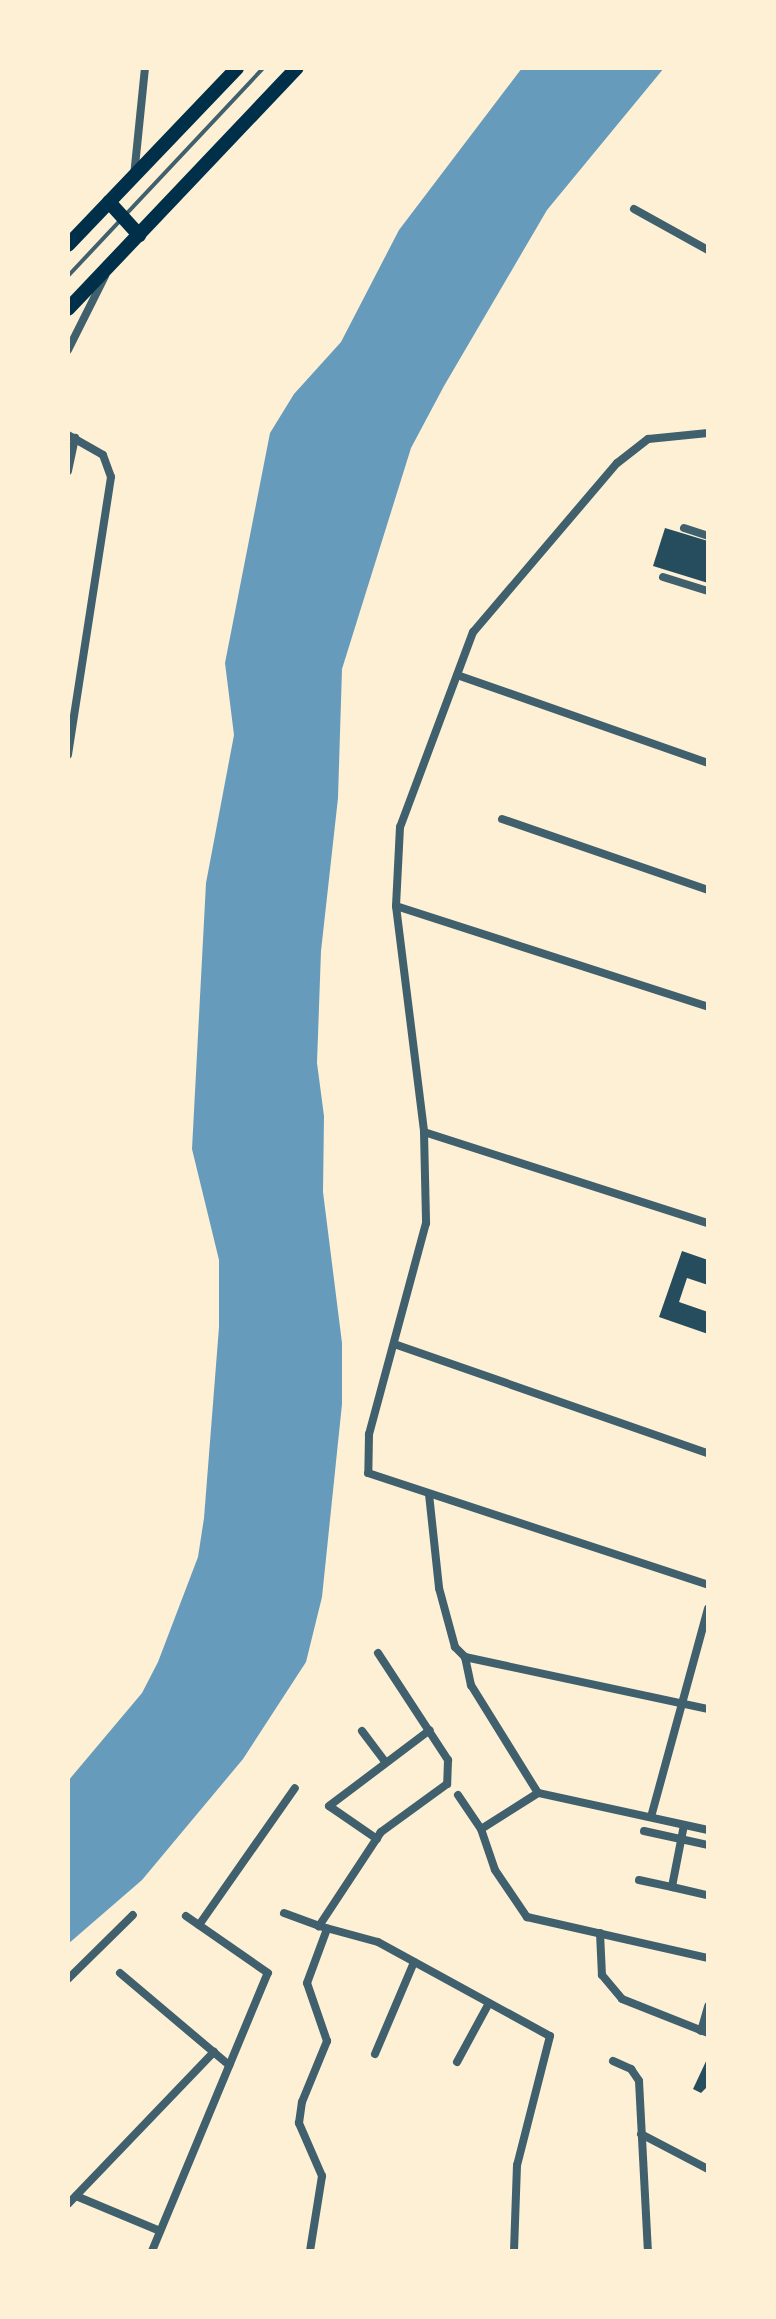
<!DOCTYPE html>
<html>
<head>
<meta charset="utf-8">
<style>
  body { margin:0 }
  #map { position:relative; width:776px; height:2319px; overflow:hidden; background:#fdf0d5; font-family:"Varela Round",sans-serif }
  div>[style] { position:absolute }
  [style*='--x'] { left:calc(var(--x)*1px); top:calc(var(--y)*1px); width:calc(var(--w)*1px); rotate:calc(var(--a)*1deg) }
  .water>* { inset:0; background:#669bbc }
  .building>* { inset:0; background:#264d5e }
  .service>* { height:4px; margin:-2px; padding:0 2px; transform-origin:2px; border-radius:2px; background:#3f606c }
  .minor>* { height:8px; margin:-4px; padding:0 4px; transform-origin:4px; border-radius:4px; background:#3f606c }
  .primary>* { height:14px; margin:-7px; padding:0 7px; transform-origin:7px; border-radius:7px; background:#003049 }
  span { translate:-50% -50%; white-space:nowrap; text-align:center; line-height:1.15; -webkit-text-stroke:8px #fdf0d5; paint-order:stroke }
  .frame { position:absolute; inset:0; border:70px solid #fdf0d5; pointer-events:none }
</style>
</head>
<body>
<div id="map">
  <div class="water">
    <div style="clip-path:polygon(522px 68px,664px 68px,547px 210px,444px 386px,411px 448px,342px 669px,338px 798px,321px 951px,317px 1063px,324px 1116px,323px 1192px,342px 1343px,342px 1404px,322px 1597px,306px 1662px,243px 1759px,142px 1880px,68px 1944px,68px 1781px,142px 1693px,158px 1662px,198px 1557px,204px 1518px,219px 1327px,219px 1260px,192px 1149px,206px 883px,234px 735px,225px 663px,270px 433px,294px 394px,341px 342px,399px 230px)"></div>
  </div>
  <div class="building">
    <div style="clip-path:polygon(665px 528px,708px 541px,708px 583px,653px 566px)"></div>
    <div style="clip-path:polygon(682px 1251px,708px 1260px,708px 1285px,687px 1278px,679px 1302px,708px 1312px,708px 1334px,659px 1317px)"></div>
    <div style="clip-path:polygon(708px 2057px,708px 2086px,701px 2093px,693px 2089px)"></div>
  </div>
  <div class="service">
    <div style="--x:68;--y:276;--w:285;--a:-46.8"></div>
  </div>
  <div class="minor">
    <div style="--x:134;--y:176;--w:109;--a:-84.2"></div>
    <div style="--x:634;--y:209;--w:85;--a:29"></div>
    <div style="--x:68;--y:350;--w:83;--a:-63.4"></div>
    <div style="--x:708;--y:433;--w:60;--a:174.3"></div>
    <div style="--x:648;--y:439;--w:39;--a:142"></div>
    <div style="--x:617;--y:463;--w:222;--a:130.4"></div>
    <div style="--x:473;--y:632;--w:208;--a:110.5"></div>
    <div style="--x:400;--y:827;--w:79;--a:92.9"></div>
    <div style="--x:396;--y:906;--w:228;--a:82.9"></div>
    <div style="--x:424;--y:1132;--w:91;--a:88.7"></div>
    <div style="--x:426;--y:1223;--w:219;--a:105.1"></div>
    <div style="--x:369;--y:1434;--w:39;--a:91"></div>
    <div style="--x:368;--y:1473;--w:358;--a:18.2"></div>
    <div style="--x:68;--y:435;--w:40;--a:29.7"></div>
    <div style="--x:103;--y:455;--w:23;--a:70"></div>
    <div style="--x:111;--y:477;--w:281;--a:98.8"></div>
    <div style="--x:68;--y:471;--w:34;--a:-78"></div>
    <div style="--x:684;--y:528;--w:25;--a:18"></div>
    <div style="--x:663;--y:577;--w:47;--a:17.3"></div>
    <div style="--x:457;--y:675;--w:266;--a:19.3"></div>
    <div style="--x:502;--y:819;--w:218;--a:19"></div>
    <div style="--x:396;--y:906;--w:328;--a:17.9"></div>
    <div style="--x:424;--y:1132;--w:298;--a:17.8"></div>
    <div style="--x:397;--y:1345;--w:329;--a:19.2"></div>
    <div style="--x:429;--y:1494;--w:95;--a:83.9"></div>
    <div style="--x:439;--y:1588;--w:61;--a:74.8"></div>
    <div style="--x:455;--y:1647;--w:14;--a:45"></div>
    <div style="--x:465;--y:1657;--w:29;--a:78"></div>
    <div style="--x:471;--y:1685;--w:127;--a:58.2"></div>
    <div style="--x:378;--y:1653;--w:128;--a:56.8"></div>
    <div style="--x:448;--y:1760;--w:24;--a:92"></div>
    <div style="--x:447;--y:1784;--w:82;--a:144"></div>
    <div style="--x:381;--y:1832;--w:113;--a:123.4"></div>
    <div style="--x:319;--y:1926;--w:61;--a:15.2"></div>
    <div style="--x:378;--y:1942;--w:196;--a:28.7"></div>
    <div style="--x:550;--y:2036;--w:133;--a:104.3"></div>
    <div style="--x:517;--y:2165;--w:86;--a:92"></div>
    <div style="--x:465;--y:1657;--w:249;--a:12.1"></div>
    <div style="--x:362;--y:1731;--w:38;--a:53"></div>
    <div style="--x:458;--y:1795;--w:41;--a:55.9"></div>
    <div style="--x:651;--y:1817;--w:216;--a:-74.7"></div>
    <div style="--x:684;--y:1825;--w:63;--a:101"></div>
    <div style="--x:672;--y:1887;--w:37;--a:13"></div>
    <div style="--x:708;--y:1830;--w:174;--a:-167.7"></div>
    <div style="--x:538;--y:1793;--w:67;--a:147.7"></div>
    <div style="--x:481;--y:1829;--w:43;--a:71.1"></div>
    <div style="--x:495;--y:1870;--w:57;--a:55.8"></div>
    <div style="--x:527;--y:1917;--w:186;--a:12.8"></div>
    <div style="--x:644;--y:1831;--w:66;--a:12.3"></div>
    <div style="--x:377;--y:1839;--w:58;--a:-145.5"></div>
    <div style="--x:329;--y:1806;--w:126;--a:-37"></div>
    <div style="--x:639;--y:1880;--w:34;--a:12"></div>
    <div style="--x:284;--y:1913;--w:37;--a:20"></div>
    <div style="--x:199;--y:1925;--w:167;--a:-55"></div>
    <div style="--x:600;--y:1933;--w:42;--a:87.3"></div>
    <div style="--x:602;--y:1975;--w:31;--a:50"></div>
    <div style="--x:622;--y:1999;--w:92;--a:21.6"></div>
    <div style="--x:120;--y:1973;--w:143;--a:40.2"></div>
    <div style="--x:68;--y:1979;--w:91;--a:-44.6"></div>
    <div style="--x:701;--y:2031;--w:26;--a:-74"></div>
    <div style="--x:375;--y:2054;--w:100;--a:-67"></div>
    <div style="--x:613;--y:2061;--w:20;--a:24"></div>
    <div style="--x:631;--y:2069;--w:14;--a:56"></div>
    <div style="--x:639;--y:2081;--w:170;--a:87"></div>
    <div style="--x:457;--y:2062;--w:67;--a:-61.5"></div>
    <div style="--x:641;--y:2134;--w:76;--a:27.6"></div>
    <div style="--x:76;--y:2196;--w:91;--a:22.6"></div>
    <div style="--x:68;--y:2204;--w:211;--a:-46.2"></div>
    <div style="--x:152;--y:2251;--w:301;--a:-67.4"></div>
    <div style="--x:268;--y:1973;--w:100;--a:-145.2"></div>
    <div style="--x:310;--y:2251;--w:76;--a:-80.9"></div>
    <div style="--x:322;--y:2176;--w:58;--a:-113.5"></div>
    <div style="--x:299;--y:2123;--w:21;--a:-82"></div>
    <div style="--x:302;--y:2102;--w:66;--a:-67.7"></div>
    <div style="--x:327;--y:2041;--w:61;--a:-109"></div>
    <div style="--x:307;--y:1983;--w:58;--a:-69.7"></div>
  </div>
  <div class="primary">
    <div style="--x:109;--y:202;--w:45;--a:47.7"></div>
    <div style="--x:68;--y:245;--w:245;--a:-46.3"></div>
    <div style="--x:68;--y:309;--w:332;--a:-46.5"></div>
  </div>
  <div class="frame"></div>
</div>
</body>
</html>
